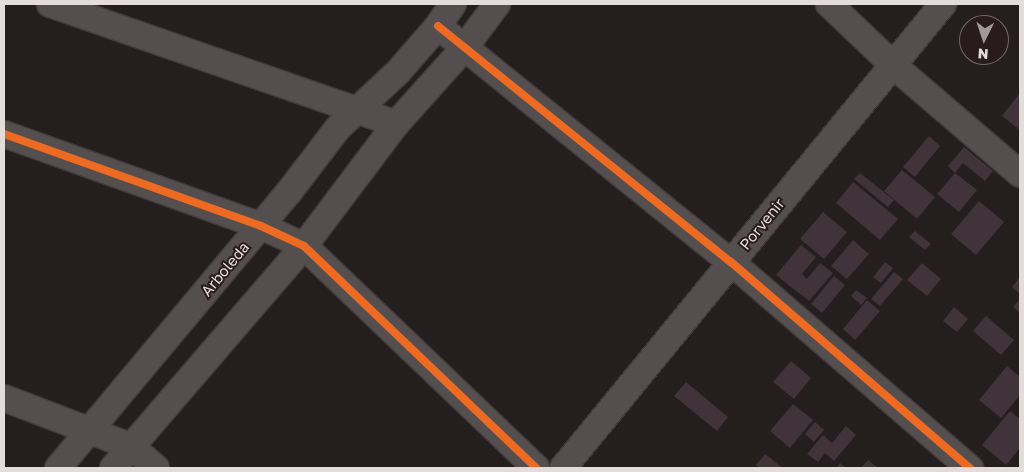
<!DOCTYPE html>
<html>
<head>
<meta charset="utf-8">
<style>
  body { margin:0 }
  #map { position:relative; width:1024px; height:472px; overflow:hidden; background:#251e1f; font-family:"Golos Text",sans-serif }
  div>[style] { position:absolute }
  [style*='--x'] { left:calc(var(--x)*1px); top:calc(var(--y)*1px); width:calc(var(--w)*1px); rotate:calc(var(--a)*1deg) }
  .building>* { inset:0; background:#403339 }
  .roads { filter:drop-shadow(1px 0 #413b3b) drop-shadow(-1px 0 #413b3b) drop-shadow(0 1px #413b3b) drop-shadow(0 -1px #413b3b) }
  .minor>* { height:26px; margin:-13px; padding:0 13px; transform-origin:13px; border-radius:13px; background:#544e4e }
  .cycleway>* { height:8px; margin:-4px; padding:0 4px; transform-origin:4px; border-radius:4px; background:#ed6a23 }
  span { translate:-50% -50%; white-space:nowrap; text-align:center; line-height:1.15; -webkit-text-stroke:4px #281b1c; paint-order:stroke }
  .street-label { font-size:15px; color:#e4dbdb }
  .frame { position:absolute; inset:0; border:5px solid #e4dbdb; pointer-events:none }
  .north { position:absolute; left:959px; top:15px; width:50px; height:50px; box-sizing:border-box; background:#281b1c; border:1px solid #736868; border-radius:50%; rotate:184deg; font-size:14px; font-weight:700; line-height:20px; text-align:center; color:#e4dbdb }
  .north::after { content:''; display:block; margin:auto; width:18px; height:22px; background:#a19999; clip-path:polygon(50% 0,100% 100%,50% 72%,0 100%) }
</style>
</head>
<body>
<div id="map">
  <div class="building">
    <div style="clip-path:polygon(1020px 93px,1020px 130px,1002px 116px)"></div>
    <div style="clip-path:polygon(929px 136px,940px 146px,915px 177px,903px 167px)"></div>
    <div style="clip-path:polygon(964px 147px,993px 171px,985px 181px,963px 163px,955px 173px,948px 166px)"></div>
    <div style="clip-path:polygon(902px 170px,935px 197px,917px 219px,884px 191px)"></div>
    <div style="clip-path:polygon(860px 173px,894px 200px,888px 207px,854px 179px)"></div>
    <div style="clip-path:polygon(955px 173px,977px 190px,959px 212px,937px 194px)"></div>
    <div style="clip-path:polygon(853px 182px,898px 219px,880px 240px,836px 203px)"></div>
    <div style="clip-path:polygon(979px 201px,1004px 222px,976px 255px,951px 234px)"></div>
    <div style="clip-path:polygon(823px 212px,847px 232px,824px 259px,800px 239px)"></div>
    <div style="clip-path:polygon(915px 231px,931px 244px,925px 250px,909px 237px)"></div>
    <div style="clip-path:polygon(853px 240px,869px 254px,847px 279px,831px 266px)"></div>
    <div style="clip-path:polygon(801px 245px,816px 257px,802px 274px,807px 279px,820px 263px,833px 273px,809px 301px,776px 275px)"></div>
    <div style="clip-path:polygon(885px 262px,893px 268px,881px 283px,873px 277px)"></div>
    <div style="clip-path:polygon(922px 263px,941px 279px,927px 296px,907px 280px)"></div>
    <div style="clip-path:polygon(894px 272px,903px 279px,880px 306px,871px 299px)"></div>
    <div style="clip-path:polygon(834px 276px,845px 285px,822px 313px,811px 304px)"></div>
    <div style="clip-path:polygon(1020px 277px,1020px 294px,1012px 287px)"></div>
    <div style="clip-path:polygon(856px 290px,867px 298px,861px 305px,851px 296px)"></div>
    <div style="clip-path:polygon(1020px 299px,1020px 313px,1013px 307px)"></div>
    <div style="clip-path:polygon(867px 300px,880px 311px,855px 340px,843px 329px)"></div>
    <div style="clip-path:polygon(954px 307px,968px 319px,957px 332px,943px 321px)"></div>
    <div style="clip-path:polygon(986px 316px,1014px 340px,1001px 355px,973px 331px)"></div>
    <div style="clip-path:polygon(791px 361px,811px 378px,794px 399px,773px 382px)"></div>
    <div style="clip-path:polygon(1007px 366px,1020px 377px,1020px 395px,1001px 418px,979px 400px)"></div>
    <div style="clip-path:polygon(686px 382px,728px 417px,717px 431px,674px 396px)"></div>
    <div style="clip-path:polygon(793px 404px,813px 420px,790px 448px,770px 431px)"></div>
    <div style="clip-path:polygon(1010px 411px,1020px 419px,1020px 448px,1006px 465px,982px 445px)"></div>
    <div style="clip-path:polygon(815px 422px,824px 430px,814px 442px,805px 434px)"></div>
    <div style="clip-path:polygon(846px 426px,856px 435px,834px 461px,825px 453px,818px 462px,807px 454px,823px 435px,832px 443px)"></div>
    <div style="clip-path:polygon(765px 454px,783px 468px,760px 468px,756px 465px)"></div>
    <div style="clip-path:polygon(868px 460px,878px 468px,861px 468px)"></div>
    <div style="clip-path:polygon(840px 463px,846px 468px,836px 468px)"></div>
  </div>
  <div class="roads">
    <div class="minor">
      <div style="--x:50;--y:4;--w:366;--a:19.1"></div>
      <div style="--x:829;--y:4;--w:88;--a:43.6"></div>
      <div style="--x:893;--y:65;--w:167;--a:40.6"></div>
      <div style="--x:438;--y:26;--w:376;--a:38.9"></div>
      <div style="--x:731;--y:262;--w:316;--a:40.8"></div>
      <div style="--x:4;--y:134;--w:273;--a:19.7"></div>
      <div style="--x:261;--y:226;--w:47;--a:24.9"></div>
      <div style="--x:304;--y:246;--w:321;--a:43.7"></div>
      <div style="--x:4;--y:398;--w:137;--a:20.9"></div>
      <div style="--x:132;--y:447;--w:32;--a:41"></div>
      <div style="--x:58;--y:468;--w:360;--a:-50.1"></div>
      <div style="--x:289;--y:192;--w:81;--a:-52.6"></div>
      <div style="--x:338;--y:128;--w:82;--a:-43"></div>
      <div style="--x:398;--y:72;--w:61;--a:-49"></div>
      <div style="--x:438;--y:26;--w:27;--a:-56"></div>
      <div style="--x:113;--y:468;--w:293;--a:-49.3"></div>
      <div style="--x:304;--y:246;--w:153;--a:-53"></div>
      <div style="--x:396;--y:124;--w:103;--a:-48.1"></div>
      <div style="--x:465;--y:47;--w:54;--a:-53.3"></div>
      <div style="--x:563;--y:468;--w:600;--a:-50.68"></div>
    </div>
  </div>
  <div class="cycleway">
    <div style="--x:438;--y:26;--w:376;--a:38.9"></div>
    <div style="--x:731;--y:262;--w:316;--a:40.8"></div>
    <div style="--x:4;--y:134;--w:273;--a:19.7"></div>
    <div style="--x:261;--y:226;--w:47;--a:24.9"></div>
    <div style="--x:304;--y:246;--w:321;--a:43.7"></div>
  </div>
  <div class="street-label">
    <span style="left:762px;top:224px;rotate:-51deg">Porvenir</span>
    <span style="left:225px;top:269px;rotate:-50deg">Arboleda</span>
  </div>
  <div class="frame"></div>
  <div class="north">N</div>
</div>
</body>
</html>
